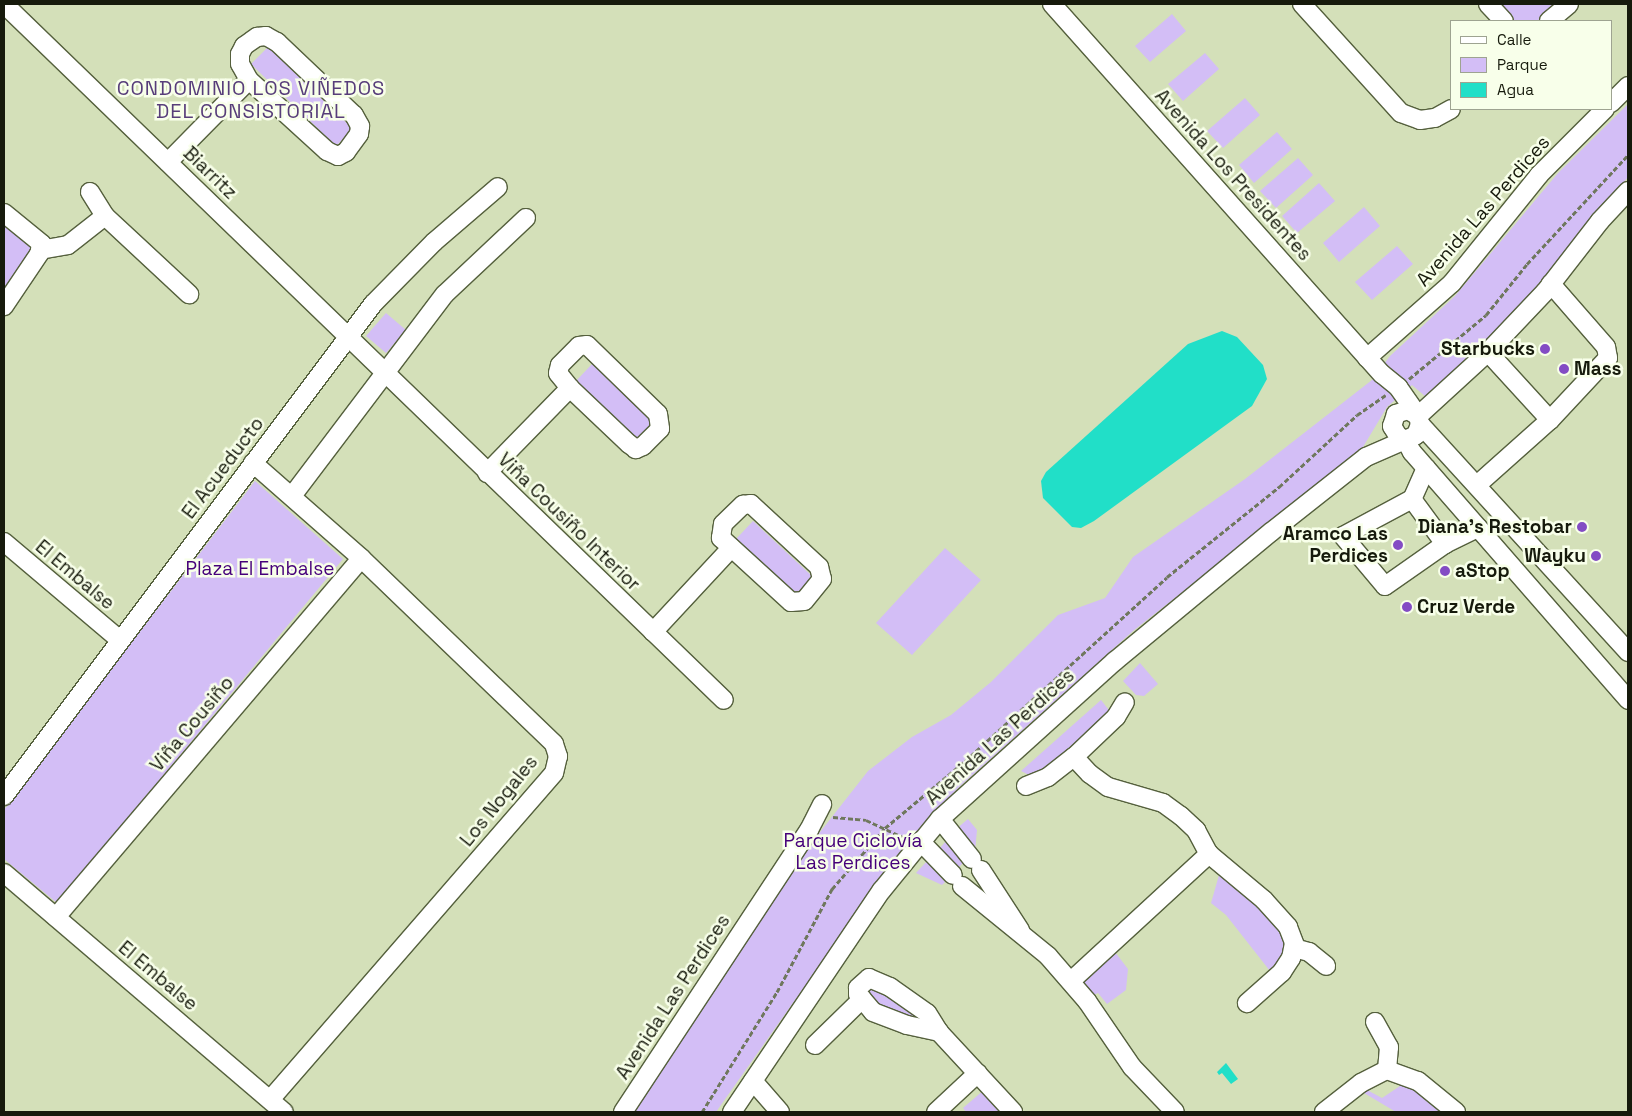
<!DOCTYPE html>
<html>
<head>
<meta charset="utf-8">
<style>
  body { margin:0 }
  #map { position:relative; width:1632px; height:1116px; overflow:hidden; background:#d4e0b9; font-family:"Space Grotesk",sans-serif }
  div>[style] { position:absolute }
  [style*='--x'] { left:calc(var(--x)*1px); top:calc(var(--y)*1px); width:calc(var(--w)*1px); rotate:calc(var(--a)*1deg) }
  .green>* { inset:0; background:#d3bef6 }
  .water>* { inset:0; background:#21dfc8 }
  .path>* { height:3px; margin-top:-1.5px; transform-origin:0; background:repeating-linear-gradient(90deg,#6f775d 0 5px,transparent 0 7.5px) }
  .roads { filter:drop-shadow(1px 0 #55603d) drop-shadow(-1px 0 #55603d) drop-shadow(0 1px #55603d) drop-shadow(0 -1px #55603d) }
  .minor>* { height:18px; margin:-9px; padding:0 9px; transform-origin:9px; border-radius:9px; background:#fff }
  .dots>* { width:14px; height:14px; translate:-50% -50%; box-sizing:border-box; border:2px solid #f8ffea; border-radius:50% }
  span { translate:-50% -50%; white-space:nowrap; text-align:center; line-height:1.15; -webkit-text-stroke:5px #f8ffea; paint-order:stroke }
  .street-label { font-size:19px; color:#161a0c }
  .poi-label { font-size:19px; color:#161a0c; font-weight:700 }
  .right { translate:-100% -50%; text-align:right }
  .left { translate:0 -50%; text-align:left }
  .park-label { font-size:19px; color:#46007a }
  .neighbourhood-label { font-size:20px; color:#573d7a; letter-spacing:1px }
  .frame { position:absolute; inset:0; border:5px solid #161a0c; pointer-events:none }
  .legend { position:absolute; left:1450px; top:20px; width:162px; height:90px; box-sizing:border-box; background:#f8ffea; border:1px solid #9ea391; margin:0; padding:6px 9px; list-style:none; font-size:15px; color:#161a0c }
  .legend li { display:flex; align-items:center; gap:10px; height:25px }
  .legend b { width:25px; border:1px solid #9ea391 }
</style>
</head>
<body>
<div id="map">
  <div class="green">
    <div style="clip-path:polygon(1494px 4px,1556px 4px,1537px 21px,1509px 21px)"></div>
    <div style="clip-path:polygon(1172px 14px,1186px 31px,1150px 62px,1135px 46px)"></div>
    <div style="clip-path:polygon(268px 47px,353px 129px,336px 146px,251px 64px)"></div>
    <div style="clip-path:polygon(1205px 53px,1219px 69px,1183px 101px,1168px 84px)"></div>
    <div style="clip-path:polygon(1245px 98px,1260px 115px,1223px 148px,1207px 131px)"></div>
    <div style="clip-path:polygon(1628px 104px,1628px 177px,1496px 337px,1426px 397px,1412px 385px,1387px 407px,1360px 452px,1133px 631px,958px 788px,926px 822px,879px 881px,716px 1112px,632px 1112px,817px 836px,868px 771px,912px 737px,951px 715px,991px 682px,1058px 615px,1105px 598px,1133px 557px,1245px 479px,1372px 380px,1390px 356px,1455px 296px,1558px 173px)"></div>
    <div style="clip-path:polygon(1277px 132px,1292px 149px,1254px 183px,1239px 165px)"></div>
    <div style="clip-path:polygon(1298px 158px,1313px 175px,1276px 208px,1260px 191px)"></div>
    <div style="clip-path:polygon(1319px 183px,1335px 201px,1297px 233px,1282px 216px)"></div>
    <div style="clip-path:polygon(1364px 207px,1380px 226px,1339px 262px,1323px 243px)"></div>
    <div style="clip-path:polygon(4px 215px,39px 243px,4px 288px)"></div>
    <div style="clip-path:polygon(1397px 246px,1413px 264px,1372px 300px,1355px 282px)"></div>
    <div style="clip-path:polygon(386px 313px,406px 330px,386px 353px,366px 336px)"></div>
    <div style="clip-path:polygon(593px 363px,654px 421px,636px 439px,576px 381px)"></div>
    <div style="clip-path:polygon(255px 481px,343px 559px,57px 903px,4px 859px,4px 810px)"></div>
    <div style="clip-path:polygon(753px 521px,814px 578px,797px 597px,736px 539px)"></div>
    <div style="clip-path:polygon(945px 548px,981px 580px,912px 655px,876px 623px)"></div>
    <div style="clip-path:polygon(1140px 663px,1158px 684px,1144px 696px,1136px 695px,1123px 681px)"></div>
    <div style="clip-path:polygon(1101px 700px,1112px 714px,1049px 769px,1029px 775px,1021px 771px)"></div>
    <div style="clip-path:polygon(968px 819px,977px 830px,975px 852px,955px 830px)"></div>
    <div style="clip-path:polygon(947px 840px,965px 861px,957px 869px,939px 849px)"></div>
    <div style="clip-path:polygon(927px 861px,945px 882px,942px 885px,916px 873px)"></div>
    <div style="clip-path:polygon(1219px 875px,1261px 906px,1285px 937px,1286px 949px,1280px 963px,1270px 971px,1226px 915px,1211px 903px)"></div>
    <div style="clip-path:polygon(1115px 952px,1128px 969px,1126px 990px,1107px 1004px,1098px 993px,1092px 996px,1081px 982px)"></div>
    <div style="clip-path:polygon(870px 984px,920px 1015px,918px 1023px,891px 1016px,864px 998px)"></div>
    <div style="clip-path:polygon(1403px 1084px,1435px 1102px,1446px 1112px,1396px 1112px,1364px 1093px,1367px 1090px,1382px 1098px)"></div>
    <div style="clip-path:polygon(984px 1090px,1003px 1112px,966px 1112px,963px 1108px)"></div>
  </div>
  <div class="water">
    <div style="clip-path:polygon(1222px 331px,1237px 337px,1263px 365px,1267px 379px,1252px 406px,1094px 521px,1081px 528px,1072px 527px,1043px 498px,1041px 481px,1046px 472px,1188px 344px)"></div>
    <div style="clip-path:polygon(1226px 1063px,1238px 1079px,1231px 1084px,1222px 1073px,1219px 1075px,1217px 1072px)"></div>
  </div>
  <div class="path">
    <div style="--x:1409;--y:379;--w:100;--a:-39.7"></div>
    <div style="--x:1486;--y:315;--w:65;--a:-51.2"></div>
    <div style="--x:1527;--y:264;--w:149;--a:-47.2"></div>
    <div style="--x:833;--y:817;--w:33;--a:5"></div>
    <div style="--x:866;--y:820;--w:43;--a:24.8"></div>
    <div style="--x:702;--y:1112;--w:142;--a:-58"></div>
    <div style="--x:777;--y:992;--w:117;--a:-61.9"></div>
    <div style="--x:832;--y:889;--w:81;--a:-49"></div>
    <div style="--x:885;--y:828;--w:104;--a:-39.9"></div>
    <div style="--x:965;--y:761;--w:273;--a:-42.3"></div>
    <div style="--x:1167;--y:577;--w:144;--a:-38.8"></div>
    <div style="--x:1279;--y:487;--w:106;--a:-42.7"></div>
    <div style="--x:1357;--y:415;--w:35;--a:-35"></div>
  </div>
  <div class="roads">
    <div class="minor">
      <div style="--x:4;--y:4;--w:1001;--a:44.03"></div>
      <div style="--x:1052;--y:4;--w:496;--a:48.3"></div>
      <div style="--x:1382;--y:374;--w:21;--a:39"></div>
      <div style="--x:1398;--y:387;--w:35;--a:55"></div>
      <div style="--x:1418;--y:416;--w:95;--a:-42.4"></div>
      <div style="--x:1488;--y:352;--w:83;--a:-46.5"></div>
      <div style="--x:1545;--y:292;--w:90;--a:-52.2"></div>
      <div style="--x:1600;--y:221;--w:41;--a:-47"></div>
      <div style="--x:1302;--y:4;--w:147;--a:47.8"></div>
      <div style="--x:1401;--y:113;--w:20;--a:20"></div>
      <div style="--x:1420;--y:120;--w:15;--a:-8"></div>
      <div style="--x:1435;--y:118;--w:18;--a:-29"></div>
      <div style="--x:1488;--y:4;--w:23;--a:47"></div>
      <div style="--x:1549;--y:21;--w:26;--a:-40"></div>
      <div style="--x:266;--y:36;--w:13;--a:29"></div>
      <div style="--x:277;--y:42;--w:106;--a:43.5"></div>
      <div style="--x:354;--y:115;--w:13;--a:61"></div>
      <div style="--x:360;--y:126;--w:8;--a:97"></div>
      <div style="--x:359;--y:134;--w:22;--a:126"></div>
      <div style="--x:346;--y:152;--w:9;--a:153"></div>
      <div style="--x:338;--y:156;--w:12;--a:-156"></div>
      <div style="--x:327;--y:151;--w:105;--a:-137.7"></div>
      <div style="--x:249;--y:80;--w:18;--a:-119"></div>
      <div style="--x:240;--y:64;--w:10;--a:-90"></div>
      <div style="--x:240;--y:54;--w:9;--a:-63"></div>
      <div style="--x:244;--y:46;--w:16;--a:-35"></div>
      <div style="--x:257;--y:37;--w:9;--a:-6"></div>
      <div style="--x:1611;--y:103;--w:24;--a:-45"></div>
      <div style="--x:168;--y:162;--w:115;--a:-45.4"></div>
      <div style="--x:90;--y:192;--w:28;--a:58"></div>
      <div style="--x:105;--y:216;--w:115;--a:42.9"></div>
      <div style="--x:4;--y:213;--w:49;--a:39.2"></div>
      <div style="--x:42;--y:244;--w:10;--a:107"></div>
      <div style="--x:39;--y:254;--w:63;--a:123.9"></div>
      <div style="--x:40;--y:250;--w:28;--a:-10"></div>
      <div style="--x:68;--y:245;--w:47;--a:-38.1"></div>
      <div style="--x:587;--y:345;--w:99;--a:44.2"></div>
      <div style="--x:658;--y:414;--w:15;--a:82"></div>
      <div style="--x:660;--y:429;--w:24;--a:135"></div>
      <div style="--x:643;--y:446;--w:8;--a:157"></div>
      <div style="--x:636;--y:449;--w:9;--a:-144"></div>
      <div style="--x:629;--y:444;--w:81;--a:-136.5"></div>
      <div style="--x:570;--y:388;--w:19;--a:-129"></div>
      <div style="--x:558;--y:373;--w:8;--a:-76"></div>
      <div style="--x:560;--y:365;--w:27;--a:-45"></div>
      <div style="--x:579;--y:346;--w:8;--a:-7"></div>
      <div style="--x:1367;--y:358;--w:113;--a:-41.4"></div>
      <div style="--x:1452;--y:283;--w:139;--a:-51.1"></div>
      <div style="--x:1539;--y:175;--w:93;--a:-45"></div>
      <div style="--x:1550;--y:420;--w:85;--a:-46.9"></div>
      <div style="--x:1608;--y:358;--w:11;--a:-100"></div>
      <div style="--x:1606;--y:347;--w:84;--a:-131.1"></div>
      <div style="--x:1420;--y:424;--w:309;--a:47.6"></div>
      <div style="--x:1405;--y:439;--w:15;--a:62"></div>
      <div style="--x:1412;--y:452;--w:329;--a:48.9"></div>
      <div style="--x:253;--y:463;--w:144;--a:41.3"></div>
      <div style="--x:361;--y:558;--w:268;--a:43.9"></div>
      <div style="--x:554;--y:744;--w:13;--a:72"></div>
      <div style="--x:558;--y:756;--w:17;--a:103"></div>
      <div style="--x:554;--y:773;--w:433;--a:131"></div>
      <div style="--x:1426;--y:468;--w:34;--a:114"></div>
      <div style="--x:1412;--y:499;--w:78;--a:151.8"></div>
      <div style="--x:1343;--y:536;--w:65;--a:50"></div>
      <div style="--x:1385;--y:586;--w:73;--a:-35"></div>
      <div style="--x:487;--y:473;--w:119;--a:-45.7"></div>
      <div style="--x:1477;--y:485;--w:98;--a:-41.7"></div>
      <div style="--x:1550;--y:420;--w:92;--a:-132.4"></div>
      <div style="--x:292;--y:496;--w:253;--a:-52.9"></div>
      <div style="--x:445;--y:294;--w:111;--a:-43.2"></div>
      <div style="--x:1412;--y:499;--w:56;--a:53.7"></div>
      <div style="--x:1445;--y:544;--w:37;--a:-26"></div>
      <div style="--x:751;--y:504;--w:93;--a:42.8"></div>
      <div style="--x:819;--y:567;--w:12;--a:76"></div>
      <div style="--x:822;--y:579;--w:28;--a:129"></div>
      <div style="--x:804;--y:601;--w:13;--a:176"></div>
      <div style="--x:791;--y:602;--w:95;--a:-137.6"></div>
      <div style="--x:721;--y:538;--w:14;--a:-82"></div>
      <div style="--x:723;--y:524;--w:28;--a:-44"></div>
      <div style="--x:743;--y:505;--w:8;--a:-7"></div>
      <div style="--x:4;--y:542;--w:152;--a:40.2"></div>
      <div style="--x:653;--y:632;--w:115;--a:-47.1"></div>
      <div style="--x:1074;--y:757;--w:23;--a:47"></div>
      <div style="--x:1090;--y:774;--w:22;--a:36"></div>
      <div style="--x:1108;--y:787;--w:57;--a:16.2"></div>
      <div style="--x:1163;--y:803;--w:22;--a:36"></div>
      <div style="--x:1181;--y:816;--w:21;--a:43"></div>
      <div style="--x:1196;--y:830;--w:27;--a:62"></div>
      <div style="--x:1209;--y:854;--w:72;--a:39.9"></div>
      <div style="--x:1264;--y:900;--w:36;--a:48"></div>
      <div style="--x:1288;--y:927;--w:17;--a:69"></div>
      <div style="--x:1294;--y:943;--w:15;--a:101"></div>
      <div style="--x:1291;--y:958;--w:17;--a:123"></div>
      <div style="--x:1282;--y:972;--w:47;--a:138.5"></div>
      <div style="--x:1026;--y:786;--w:24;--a:-22"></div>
      <div style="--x:1048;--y:777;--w:33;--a:-38"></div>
      <div style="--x:1074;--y:757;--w:58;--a:-43.6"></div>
      <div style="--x:1116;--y:717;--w:17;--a:-59"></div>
      <div style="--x:4;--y:796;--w:615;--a:-53.13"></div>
      <div style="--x:373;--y:304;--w:87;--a:-45.5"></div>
      <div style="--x:434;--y:242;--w:84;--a:-40.7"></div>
      <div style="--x:940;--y:819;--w:51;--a:51.3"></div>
      <div style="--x:920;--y:841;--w:47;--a:45.9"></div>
      <div style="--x:981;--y:870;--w:72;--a:57"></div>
      <div style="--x:4;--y:873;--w:368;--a:40.5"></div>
      <div style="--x:962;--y:886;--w:111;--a:39.1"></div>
      <div style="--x:1048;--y:956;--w:60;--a:49.1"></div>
      <div style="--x:1087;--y:1001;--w:80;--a:55.7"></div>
      <div style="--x:1132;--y:1067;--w:62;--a:46.3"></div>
      <div style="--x:56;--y:917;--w:471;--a:-49.6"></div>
      <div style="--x:1294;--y:948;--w:16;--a:15"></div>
      <div style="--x:1309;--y:952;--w:22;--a:39"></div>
      <div style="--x:1071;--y:981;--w:188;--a:-42.6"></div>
      <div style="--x:1375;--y:1022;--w:29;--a:61"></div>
      <div style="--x:1389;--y:1047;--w:23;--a:95"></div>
      <div style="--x:939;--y:1032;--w:22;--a:-122"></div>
      <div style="--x:927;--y:1013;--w:45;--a:-144.9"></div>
      <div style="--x:890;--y:987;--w:23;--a:-157"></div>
      <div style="--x:869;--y:978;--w:15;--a:138"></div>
      <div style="--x:858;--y:988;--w:6;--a:90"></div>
      <div style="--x:858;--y:994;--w:23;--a:50"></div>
      <div style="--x:873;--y:1012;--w:36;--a:21"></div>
      <div style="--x:907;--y:1025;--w:33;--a:12"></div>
      <div style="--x:939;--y:1032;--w:109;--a:47.2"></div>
      <div style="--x:815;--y:1045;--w:66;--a:-44.4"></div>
      <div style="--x:753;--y:1081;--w:41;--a:48.9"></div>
      <div style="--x:623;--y:1112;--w:338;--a:-56.6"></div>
      <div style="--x:809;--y:830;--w:29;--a:-63"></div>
      <div style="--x:732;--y:1112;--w:268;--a:-56"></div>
      <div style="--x:882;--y:890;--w:92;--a:-50.8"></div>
      <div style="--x:940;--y:819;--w:236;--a:-42.1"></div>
      <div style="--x:1115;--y:661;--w:202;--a:-39.6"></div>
      <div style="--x:1271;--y:532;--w:121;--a:-38.3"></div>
      <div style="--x:1366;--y:457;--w:55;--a:-23.7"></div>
      <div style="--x:1416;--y:435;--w:12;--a:-70"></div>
      <div style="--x:1420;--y:424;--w:8;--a:-104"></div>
      <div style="--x:1418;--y:416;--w:12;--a:-149"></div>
      <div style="--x:1408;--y:410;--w:13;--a:162"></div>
      <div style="--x:1396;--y:414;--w:13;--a:108"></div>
      <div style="--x:1392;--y:426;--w:12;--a:59"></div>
      <div style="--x:1398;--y:436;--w:7;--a:27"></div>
      <div style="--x:936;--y:1112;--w:57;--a:-42.9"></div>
      <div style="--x:1324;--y:1112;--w:47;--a:-38.1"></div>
      <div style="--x:1361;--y:1083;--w:29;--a:-27"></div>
      <div style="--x:1387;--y:1070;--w:33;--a:20"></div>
      <div style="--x:1418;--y:1081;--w:49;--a:39.2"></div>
    </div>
  </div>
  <div class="dots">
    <div style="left:1545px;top:349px;background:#834cc4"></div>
    <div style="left:1564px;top:369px;background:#834cc4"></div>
    <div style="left:1582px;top:527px;background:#834cc4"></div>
    <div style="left:1398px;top:545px;background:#834cc4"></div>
    <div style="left:1596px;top:556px;background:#834cc4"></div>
    <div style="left:1445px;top:571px;background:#834cc4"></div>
    <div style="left:1407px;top:607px;background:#834cc4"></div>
  </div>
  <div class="street-label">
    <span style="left:210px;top:173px;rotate:44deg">Biarritz</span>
    <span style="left:1233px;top:175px;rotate:48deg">Avenida Los Presidentes</span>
    <span style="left:1483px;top:211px;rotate:-49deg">Avenida Las Perdices</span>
    <span style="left:223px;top:468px;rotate:-53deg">El Acueducto</span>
    <span style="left:569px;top:522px;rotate:44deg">Viña Cousiño Interior</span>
    <span style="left:75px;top:575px;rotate:40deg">El Embalse</span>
    <span style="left:192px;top:724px;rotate:-50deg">Viña Cousiño</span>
    <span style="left:1000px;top:737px;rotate:-42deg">Avenida Las Perdices</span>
    <span style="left:499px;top:801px;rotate:-51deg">Los Nogales</span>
    <span style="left:158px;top:976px;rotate:40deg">El Embalse</span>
    <span style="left:673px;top:997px;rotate:-57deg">Avenida Las Perdices</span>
  </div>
  <div class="poi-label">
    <span class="right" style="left:1535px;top:349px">Starbucks</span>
    <span class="left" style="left:1574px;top:369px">Mass</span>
    <span class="right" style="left:1572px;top:527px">Diana’s Restobar</span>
    <span class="right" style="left:1388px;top:545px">Aramco Las<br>Perdices</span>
    <span class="right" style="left:1586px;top:556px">Wayku</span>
    <span class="left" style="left:1455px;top:571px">aStop</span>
    <span class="left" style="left:1417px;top:607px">Cruz Verde</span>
  </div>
  <div class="park-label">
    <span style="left:260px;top:569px">Plaza El Embalse</span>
    <span style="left:853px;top:852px">Parque Ciclovía<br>Las Perdices</span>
  </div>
  <div class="neighbourhood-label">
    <span style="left:251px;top:100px">CONDOMINIO LOS VIÑEDOS<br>DEL CONSISTORIAL</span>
  </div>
  <div class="frame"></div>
  <ul class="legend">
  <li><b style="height:6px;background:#fff"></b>Calle</li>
  <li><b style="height:14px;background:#d3bef6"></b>Parque</li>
  <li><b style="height:14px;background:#21dfc8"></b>Agua</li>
  </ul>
</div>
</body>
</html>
